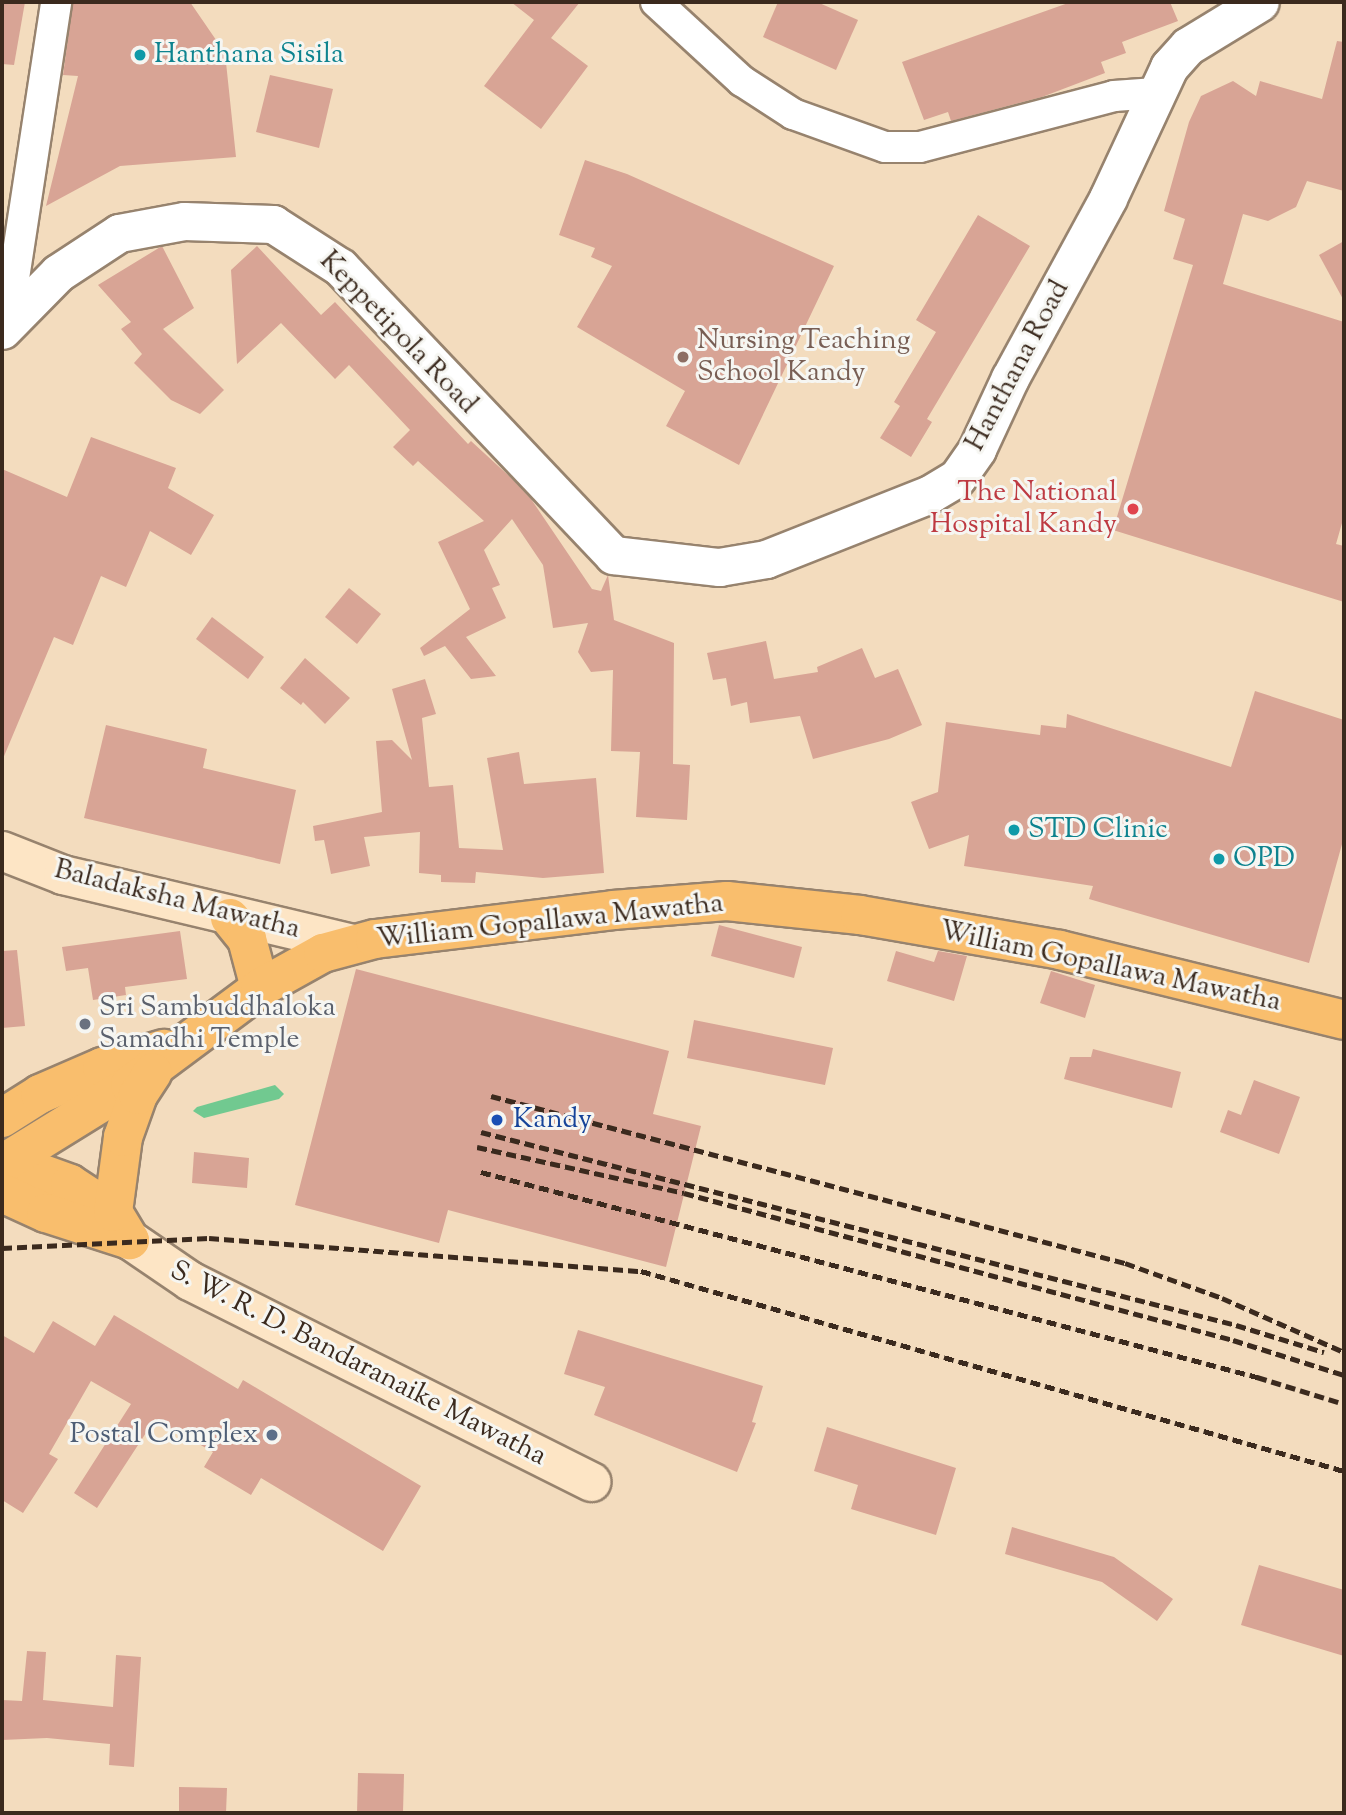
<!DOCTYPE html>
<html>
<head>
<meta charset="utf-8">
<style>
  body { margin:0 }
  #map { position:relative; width:1346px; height:1815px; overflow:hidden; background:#f3dcbe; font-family:"Sorts Mill Goudy",serif }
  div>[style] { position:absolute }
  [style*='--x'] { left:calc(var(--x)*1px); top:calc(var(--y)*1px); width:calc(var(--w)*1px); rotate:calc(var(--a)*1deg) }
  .green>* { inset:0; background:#71c990 }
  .building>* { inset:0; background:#d8a495 }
  .roads { filter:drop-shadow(2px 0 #97836e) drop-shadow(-2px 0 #97836e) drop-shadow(0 2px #97836e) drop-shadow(0 -2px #97836e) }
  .minor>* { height:30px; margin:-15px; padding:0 15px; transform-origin:15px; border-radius:15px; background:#fff }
  .tertiary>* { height:37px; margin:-18.5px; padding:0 18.5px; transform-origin:18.5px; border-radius:18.5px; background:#fff }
  .secondary>* { height:38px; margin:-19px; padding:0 19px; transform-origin:19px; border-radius:19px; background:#fde5c5 }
  .primary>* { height:38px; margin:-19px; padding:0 19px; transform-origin:19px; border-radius:19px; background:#f9be6d }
  .rail>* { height:5px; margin-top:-2.5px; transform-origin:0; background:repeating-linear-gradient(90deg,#3b2a1e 0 10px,transparent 0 15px) }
  .dots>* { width:19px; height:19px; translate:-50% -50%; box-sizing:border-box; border:4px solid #f6f6f2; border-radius:50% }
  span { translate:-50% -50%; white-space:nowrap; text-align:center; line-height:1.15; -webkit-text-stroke:6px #f6f6f2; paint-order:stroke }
  .culture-label { font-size:28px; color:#0d838f }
  .left { translate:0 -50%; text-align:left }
  .street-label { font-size:28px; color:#3b2a1e }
  .education-label { font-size:28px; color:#785e54 }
  .health-label { font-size:28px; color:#be3a42 }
  .right { translate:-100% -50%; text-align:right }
  .worship-label { font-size:28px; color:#5b616d }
  .transit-label { font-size:28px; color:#164399 }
  .service-label { font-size:28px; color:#4e5e75 }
  .frame { position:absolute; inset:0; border:4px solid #3b2a1e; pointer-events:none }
</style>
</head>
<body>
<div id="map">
  <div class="green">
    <div style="clip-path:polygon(275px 1085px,284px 1094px,279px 1099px,204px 1118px,193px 1111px,197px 1107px)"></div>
  </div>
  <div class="building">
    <div style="clip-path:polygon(2px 2px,25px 2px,14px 65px,2px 64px)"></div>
    <div style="clip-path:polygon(73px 2px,190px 2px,225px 53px,236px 157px,120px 166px,46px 206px,78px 76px,63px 75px)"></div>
    <div style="clip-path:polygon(511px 2px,580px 2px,551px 38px,588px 66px,541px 129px,484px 86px,534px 20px)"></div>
    <div style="clip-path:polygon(778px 2px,817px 2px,858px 20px,836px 70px,763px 37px)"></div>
    <div style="clip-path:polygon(1071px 2px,1170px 2px,1178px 21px,1122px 42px,1126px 53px,1101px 62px,1105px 73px,1042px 97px,951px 121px,948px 112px,924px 120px,902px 62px)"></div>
    <div style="clip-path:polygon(1337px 41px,1344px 42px,1344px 191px,1307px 181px,1296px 207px,1268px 221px,1243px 214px,1223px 284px,1344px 322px,1344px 516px,1336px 544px,1344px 546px,1344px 602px,1113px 530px,1193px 265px,1173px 259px,1185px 219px,1164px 211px,1189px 122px,1201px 96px,1233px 81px,1256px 96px,1260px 81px,1322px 99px)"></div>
    <div style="clip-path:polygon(270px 75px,333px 89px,319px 148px,256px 132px)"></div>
    <div style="clip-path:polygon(585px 160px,627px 174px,834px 266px,739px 465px,666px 426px,685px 391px,577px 327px,612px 266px,591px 257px,595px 248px,559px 235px)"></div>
    <div style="clip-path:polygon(978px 215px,1030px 246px,927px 419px,932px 422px,911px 457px,880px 438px,900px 406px,894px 402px,936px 332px,916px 320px)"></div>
    <div style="clip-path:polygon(1344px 241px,1344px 301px,1319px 255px)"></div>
    <div style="clip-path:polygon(162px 246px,194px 308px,163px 329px,224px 390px,200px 414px,171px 400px,134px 363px,142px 354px,121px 329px,131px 322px,98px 285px)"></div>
    <div style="clip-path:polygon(257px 246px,321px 315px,335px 302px,468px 444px,471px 441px,509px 476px,531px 499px,592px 589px,601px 591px,608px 575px,614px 620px,674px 643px,673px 764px,690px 765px,687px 820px,636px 817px,640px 752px,611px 751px,613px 670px,591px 672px,578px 652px,588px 623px,553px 628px,543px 565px,512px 519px,484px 550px,500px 585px,492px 588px,506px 618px,466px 637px,496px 676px,471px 679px,445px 646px,424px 656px,420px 648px,470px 609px,438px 542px,484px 521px,418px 461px,413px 466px,393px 447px,410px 430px,349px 365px,335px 379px,281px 323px,237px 364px,231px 270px)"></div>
    <div style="clip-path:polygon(91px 437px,176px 468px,168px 488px,214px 515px,191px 555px,150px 531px,126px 587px,101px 576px,73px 645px,54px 637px,2px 761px,2px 469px,67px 497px)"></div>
    <div style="clip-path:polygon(349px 588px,381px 614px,357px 644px,325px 617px)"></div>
    <div style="clip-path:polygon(212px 617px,264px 657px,248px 679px,196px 639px)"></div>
    <div style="clip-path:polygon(766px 641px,774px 679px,818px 672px,817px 667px,862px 648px,875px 678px,898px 669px,922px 725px,889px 739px,813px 759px,800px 716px,750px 723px,747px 702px,731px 706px,726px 678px,713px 680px,707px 653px)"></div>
    <div style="clip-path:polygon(305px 658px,350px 698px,325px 724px,303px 702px,301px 705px,280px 688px)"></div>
    <div style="clip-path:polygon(425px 679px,436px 714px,422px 718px,429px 787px,453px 785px,459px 848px,503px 850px,487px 758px,519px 752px,524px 784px,596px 778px,604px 873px,543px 878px,476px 872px,475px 883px,441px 882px,441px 875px,419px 873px,420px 832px,364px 837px,370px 866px,331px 874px,324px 840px,315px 841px,313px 826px,382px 812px,376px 741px,392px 740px,412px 760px,392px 689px)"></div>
    <div style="clip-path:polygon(1255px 691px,1344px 720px,1344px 837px,1309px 963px,1089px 899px,1093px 886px,964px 866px,969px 835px,929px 849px,911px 802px,938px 792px,946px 722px,1040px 735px,1041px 725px,1066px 728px,1067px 714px,1231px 767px)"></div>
    <div style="clip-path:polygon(106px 725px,207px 749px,203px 768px,296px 790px,280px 864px,84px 818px)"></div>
    <div style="clip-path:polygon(719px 925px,802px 947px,794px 978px,711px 956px)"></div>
    <div style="clip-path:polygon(180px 931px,187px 979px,125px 987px,126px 995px,93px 1000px,88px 968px,66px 971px,62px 947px)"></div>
    <div style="clip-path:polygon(17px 950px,25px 1026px,2px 1028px,2px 951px)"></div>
    <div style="clip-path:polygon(896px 951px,934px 962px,938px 951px,967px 956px,954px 1001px,887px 981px)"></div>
    <div style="clip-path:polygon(356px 969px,669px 1051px,653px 1114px,701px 1126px,666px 1267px,448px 1210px,439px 1243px,295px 1205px)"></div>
    <div style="clip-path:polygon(1051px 971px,1095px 985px,1085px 1018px,1040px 1003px)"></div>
    <div style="clip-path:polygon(694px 1020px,833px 1048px,825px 1085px,687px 1058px)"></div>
    <div style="clip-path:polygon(1093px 1049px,1181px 1072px,1172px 1108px,1064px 1079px,1070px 1057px,1091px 1057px)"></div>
    <div style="clip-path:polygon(1254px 1080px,1300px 1097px,1279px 1154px,1220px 1132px,1228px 1110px,1241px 1115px)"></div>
    <div style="clip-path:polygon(194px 1152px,249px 1158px,247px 1188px,192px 1183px)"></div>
    <div style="clip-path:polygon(114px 1315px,238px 1389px,243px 1380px,421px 1486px,383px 1551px,261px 1478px,251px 1495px,204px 1467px,213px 1452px,155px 1419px,97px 1508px,74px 1493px,131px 1404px,91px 1381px,49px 1454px,58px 1459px,23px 1513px,2px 1500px,2px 1335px,34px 1353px,53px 1321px,95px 1346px)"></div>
    <div style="clip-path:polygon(578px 1330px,763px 1386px,752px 1422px,756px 1423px,737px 1472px,594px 1415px,605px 1387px,564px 1374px)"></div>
    <div style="clip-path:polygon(827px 1427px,956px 1468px,936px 1535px,851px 1509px,858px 1485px,814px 1471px)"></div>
    <div style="clip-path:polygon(1012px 1527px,1114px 1557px,1173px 1599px,1157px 1621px,1102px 1582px,1005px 1554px)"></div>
    <div style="clip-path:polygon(1259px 1565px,1344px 1590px,1344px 1656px,1241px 1625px)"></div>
    <div style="clip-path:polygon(27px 1651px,46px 1652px,43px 1700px,113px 1707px,116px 1655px,141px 1657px,134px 1767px,109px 1765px,110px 1744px,47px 1738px,2px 1740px,2px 1700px,22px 1701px)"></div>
    <div style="clip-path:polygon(358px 1773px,404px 1774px,403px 1813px,357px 1813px)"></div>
    <div style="clip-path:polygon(179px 1787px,227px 1788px,226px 1813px,179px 1813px)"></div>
  </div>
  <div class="roads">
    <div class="minor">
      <div style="--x:656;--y:2;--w:117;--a:42.6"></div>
      <div style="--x:742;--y:81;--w:61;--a:32.9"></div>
      <div style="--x:793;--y:114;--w:98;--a:19.7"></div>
      <div style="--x:885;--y:147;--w:35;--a:0"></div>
      <div style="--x:920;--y:147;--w:201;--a:-14.7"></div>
      <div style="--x:1114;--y:96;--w:42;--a:-4.1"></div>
      <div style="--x:7;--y:324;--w:326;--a:-81.3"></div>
    </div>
    <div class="tertiary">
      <div style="--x:2;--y:330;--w:80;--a:-45.5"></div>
      <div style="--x:58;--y:273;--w:73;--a:-33.3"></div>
      <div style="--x:119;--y:233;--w:66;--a:-10.5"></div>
      <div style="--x:184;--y:221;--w:89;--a:1.9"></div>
      <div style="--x:273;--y:224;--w:80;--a:32.7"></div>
      <div style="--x:340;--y:267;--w:397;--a:46.5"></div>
      <div style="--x:613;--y:555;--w:107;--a:6.5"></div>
      <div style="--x:719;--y:567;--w:48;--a:-9.7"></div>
      <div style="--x:766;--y:559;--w:176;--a:-21.6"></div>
      <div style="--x:930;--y:494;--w:31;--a:-31"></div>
      <div style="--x:957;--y:478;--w:35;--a:-55"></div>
      <div style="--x:977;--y:449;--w:78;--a:-65.1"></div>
      <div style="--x:1010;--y:378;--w:205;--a:-61.4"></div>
      <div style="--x:1108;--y:198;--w:145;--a:-65"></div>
      <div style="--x:1169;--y:67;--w:28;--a:-48"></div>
      <div style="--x:1188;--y:46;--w:84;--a:-31.4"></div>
    </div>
    <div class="secondary">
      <div style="--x:2;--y:851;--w:66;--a:21.5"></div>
      <div style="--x:63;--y:875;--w:298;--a:13.4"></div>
      <div style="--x:130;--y:1240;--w:73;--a:34.3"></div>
      <div style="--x:190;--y:1281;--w:449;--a:26.6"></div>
    </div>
    <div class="primary">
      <div style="--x:230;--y:918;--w:27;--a:51"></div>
      <div style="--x:247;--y:939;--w:51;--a:75.1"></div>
      <div style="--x:2;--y:1118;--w:45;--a:-32.3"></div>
      <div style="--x:40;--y:1094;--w:68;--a:-23.5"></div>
      <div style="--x:102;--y:1067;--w:65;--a:-16.2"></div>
      <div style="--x:17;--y:1156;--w:23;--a:40"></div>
      <div style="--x:35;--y:1171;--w:37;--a:20"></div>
      <div style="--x:70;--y:1184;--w:51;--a:33.1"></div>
      <div style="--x:113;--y:1212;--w:33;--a:59"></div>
      <div style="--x:2;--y:1164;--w:150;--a:-31.7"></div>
      <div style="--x:130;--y:1085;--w:162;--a:-36.7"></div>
      <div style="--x:260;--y:988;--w:72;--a:-29.1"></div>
      <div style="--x:323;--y:953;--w:54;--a:-15.1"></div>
      <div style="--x:375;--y:939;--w:240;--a:-6.9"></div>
      <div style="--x:613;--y:910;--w:114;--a:-4.5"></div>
      <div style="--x:727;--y:901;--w:134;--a:6"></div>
      <div style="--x:860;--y:915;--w:203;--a:9.9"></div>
      <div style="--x:1060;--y:950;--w:292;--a:13.8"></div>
      <div style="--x:2;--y:1193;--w:48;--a:24.4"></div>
      <div style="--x:46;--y:1213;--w:88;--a:17.8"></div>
      <div style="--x:113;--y:1212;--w:76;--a:-82.4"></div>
      <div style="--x:123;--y:1137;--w:45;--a:-70.3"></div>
      <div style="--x:138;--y:1095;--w:27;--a:-57"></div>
    </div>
  </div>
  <div class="rail">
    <div style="--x:491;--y:1096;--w:656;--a:14.76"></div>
    <div style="--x:1125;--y:1263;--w:103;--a:19.8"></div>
    <div style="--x:1222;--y:1298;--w:133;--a:23.9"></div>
    <div style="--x:481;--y:1132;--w:779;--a:14.34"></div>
    <div style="--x:1236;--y:1325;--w:92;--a:17.1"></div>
    <div style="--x:477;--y:1147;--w:212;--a:12.5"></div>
    <div style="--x:684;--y:1193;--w:568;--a:14.99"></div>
    <div style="--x:1233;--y:1340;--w:116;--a:17.5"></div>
    <div style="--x:481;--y:1172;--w:803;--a:14.8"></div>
    <div style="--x:1257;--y:1377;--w:91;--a:17.2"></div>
    <div style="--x:2;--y:1248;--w:207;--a:-2.8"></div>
    <div style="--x:209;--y:1238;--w:433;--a:4.4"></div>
    <div style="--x:641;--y:1271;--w:731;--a:15.88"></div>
  </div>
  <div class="dots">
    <div style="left:140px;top:55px;background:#0f9aa8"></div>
    <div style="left:683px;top:357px;background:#8d6e63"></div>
    <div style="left:1133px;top:509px;background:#e0444e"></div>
    <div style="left:1014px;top:830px;background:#0f9aa8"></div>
    <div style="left:1219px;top:859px;background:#0f9aa8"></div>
    <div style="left:85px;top:1024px;background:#6b7280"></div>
    <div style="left:497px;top:1120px;background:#1a4fb4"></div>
    <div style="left:272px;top:1435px;background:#5c6f8a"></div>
  </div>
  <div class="culture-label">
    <span class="left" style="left:154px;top:55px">Hanthana Sisila</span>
    <span class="left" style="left:1028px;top:830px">STD Clinic</span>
    <span class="left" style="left:1233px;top:859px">OPD</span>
  </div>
  <div class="street-label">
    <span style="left:398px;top:333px;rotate:46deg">Keppetipola Road</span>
    <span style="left:1018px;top:366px;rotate:-62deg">Hanthana Road</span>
    <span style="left:177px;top:900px;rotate:14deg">Baladaksha Mawatha</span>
    <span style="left:550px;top:922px;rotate:-6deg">William Gopallawa Mawatha</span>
    <span style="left:1110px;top:967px;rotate:12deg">William Gopallawa Mawatha</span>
    <span style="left:358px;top:1364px;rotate:27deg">S. W. R. D. Bandaranaike Mawatha</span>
  </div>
  <div class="education-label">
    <span class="left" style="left:697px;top:357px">Nursing Teaching<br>School Kandy</span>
  </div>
  <div class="health-label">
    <span class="right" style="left:1117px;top:509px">The National<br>Hospital Kandy</span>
  </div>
  <div class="worship-label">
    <span class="left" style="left:99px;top:1024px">Sri Sambuddhaloka<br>Samadhi Temple</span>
  </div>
  <div class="transit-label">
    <span class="left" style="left:513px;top:1120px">Kandy</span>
  </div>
  <div class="service-label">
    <span class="right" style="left:258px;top:1435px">Postal Complex</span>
  </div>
  <div class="frame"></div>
</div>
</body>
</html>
